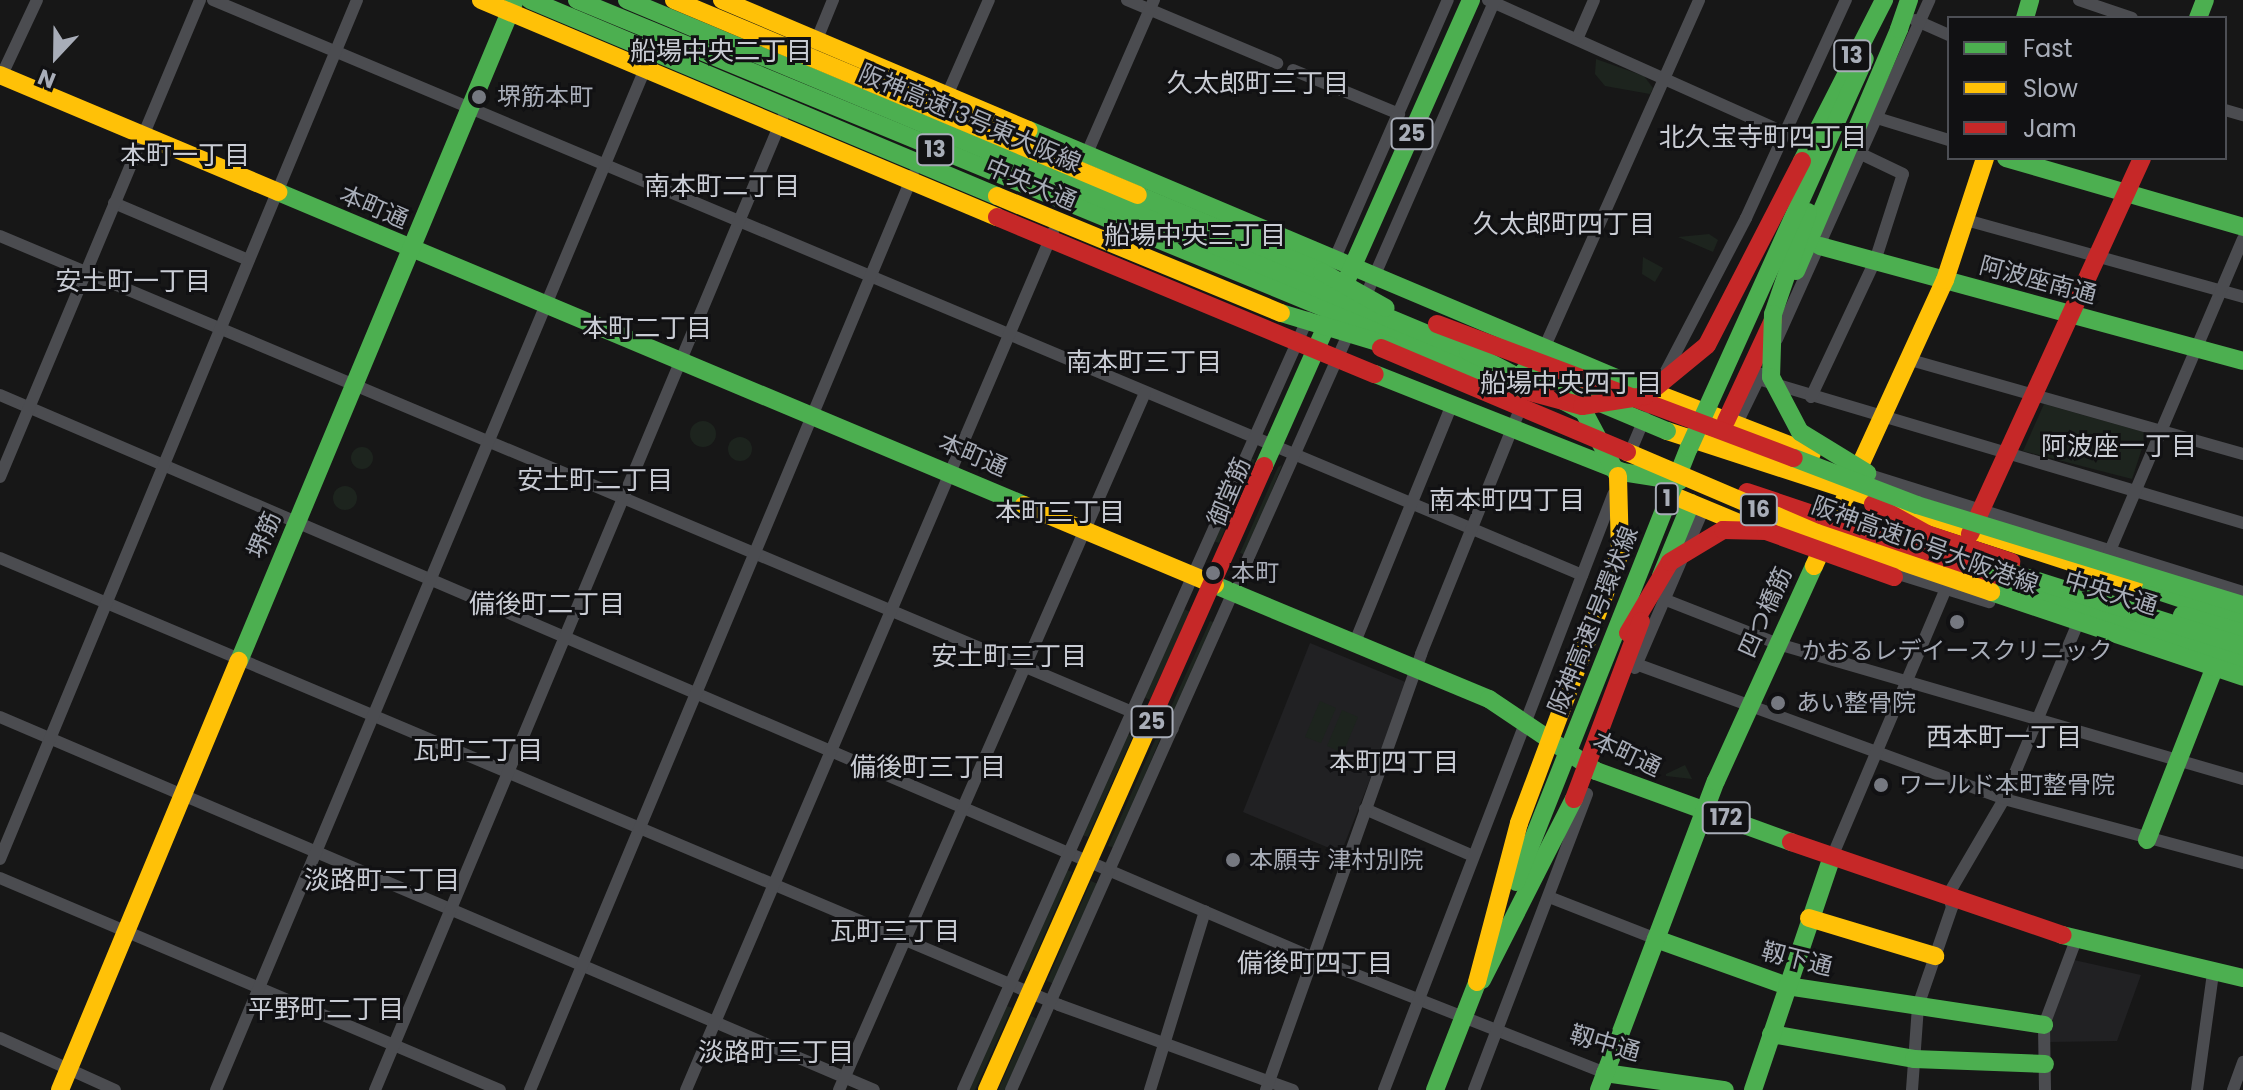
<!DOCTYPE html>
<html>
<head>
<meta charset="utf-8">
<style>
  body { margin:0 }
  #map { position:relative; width:2243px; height:1090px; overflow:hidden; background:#171717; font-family:Poppins,"Noto Sans JP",sans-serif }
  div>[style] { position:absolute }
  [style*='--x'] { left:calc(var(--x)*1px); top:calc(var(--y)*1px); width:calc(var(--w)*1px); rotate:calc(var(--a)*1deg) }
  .built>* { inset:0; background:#212123 }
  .green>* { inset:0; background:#1d241e }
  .round { border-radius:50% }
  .street>* { height:12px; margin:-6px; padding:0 6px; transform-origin:6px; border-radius:6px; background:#4b4c50 }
  .fast>* { height:18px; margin:-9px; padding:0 9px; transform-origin:9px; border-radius:9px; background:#4caf50 }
  .slow>* { height:18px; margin:-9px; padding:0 9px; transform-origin:9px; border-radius:9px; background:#ffc107 }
  .jam>* { height:18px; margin:-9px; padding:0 9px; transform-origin:9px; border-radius:9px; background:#c62828 }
  .fast-bridge>* { height:18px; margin:-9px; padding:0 9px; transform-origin:9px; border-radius:9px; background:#4caf50 }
  .slow-bridge>* { height:18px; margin:-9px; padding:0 9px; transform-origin:9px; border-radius:9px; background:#ffc107 }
  .jam-bridge>* { height:18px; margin:-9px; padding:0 9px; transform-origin:9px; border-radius:9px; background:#c62828 }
  .dots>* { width:22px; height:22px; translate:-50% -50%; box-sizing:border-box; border:4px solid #111113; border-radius:50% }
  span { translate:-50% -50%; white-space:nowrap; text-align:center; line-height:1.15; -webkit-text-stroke:6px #111113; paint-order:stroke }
  .shield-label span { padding:2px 6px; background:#111113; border:2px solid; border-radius:6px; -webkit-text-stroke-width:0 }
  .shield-label { font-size:22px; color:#a8adb8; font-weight:700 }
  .poi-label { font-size:24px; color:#a8adb8 }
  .left { translate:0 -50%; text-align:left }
  .street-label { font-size:24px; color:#a8adb8 }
  .neighbourhood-label { font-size:26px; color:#c9ccd4 }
  .legend { position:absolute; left:1947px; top:16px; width:280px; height:144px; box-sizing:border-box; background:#111113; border:2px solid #4d4f55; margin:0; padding:10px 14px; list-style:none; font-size:24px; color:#a8adb8 }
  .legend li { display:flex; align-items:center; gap:16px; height:40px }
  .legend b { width:40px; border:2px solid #4d4f55 }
  .north { position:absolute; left:16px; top:16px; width:80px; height:80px; -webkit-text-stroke:6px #111113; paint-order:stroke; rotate:202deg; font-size:22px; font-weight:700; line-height:32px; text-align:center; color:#a8adb8 }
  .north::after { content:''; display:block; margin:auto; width:28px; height:36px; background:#a8adb8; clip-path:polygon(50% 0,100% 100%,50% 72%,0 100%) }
</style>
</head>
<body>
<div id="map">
  <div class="built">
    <div style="clip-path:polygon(1310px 643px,1408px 683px,1341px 853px,1243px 812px)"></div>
    <div style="clip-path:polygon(2074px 960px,2141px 975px,2117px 1041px,2049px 1042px,2048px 1027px)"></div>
  </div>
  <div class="green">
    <div style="clip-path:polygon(1596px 59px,1644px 76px,1653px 88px,1650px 94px,1605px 86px,1595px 74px)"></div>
    <div style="clip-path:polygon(1709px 234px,1718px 240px,1713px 252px,1678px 237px)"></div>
    <div style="clip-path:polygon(1643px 257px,1663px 268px,1655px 282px,1642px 274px)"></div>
    <div style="clip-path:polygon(2044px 404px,2147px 433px,2132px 479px,2023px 451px)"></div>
    <div class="round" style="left:690px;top:421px;width:26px;height:26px"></div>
    <div class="round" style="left:728px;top:437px;width:24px;height:24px"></div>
    <div class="round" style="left:351px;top:447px;width:22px;height:22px"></div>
    <div style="clip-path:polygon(1250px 458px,1255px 460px,1219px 543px,1213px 541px)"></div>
    <div style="clip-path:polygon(1282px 465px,1246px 555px,1240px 553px,1278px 467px)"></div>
    <div class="round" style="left:333px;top:486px;width:24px;height:24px"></div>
    <div style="clip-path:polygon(1184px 609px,1190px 612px,1150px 700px,1144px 697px)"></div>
    <div style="clip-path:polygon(1210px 621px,1216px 623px,1176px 711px,1170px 709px)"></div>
    <div style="clip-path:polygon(1320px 701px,1336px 708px,1321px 743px,1305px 737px)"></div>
    <div style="clip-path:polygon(1342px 710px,1358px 717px,1343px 753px,1327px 746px)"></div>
    <div style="clip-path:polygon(1127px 734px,1133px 736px,1088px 837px,1082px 835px)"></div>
    <div style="clip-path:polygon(1160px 739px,1115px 848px,1108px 846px,1155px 740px)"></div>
    <div style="clip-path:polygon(1685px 765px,1692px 779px,1666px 776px,1666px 774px)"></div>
    <div style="clip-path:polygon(1065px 869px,1072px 872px,1028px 972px,1022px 969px)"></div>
    <div style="clip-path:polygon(1091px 881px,1098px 884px,1054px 984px,1047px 981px)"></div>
    <div style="clip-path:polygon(1005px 1005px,1012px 1008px,975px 1090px,967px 1090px)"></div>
    <div style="clip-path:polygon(1031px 1016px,1038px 1019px,1006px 1090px,998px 1090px)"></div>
  </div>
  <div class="street">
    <div style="--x:213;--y:0;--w:1485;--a:22.78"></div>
    <div style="--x:1127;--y:0;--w:163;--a:22.8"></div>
    <div style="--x:1488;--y:0;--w:326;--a:24.1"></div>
    <div style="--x:2079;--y:0;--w:56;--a:18.8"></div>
    <div style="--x:1915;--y:20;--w:37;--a:24"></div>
    <div style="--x:1578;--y:37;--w:40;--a:-66.6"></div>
    <div style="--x:815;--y:44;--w:48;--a:-67.8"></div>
    <div style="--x:1293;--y:70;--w:115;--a:22.5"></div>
    <div style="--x:0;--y:79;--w:87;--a:-64.9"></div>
    <div style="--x:945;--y:100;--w:109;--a:-66.3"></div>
    <div style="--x:2225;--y:110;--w:19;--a:16"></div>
    <div style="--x:1877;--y:118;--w:75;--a:17"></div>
    <div style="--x:1084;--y:160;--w:175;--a:-66.4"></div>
    <div style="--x:114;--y:203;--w:146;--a:23"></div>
    <div style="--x:1966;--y:220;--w:288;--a:15.5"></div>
    <div style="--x:0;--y:236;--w:1272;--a:22.8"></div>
    <div style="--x:1332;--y:265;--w:289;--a:-66.4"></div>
    <div style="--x:1363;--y:302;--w:330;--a:-66.4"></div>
    <div style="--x:1777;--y:339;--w:372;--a:-65.8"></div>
    <div style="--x:1542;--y:353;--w:386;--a:-66"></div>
    <div style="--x:1907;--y:359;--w:349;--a:15.8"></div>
    <div style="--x:1664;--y:375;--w:177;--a:-62.4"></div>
    <div style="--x:1746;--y:218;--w:240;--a:-65.4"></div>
    <div style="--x:1758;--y:379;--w:506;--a:16.54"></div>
    <div style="--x:0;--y:395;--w:1426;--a:23.2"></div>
    <div style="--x:1311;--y:957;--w:316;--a:21.5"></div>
    <div style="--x:1811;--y:397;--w:150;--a:-64.8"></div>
    <div style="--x:1875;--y:261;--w:91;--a:-72.2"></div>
    <div style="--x:1903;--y:174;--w:47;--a:-154.5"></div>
    <div style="--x:1736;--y:425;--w:57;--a:-63.9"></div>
    <div style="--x:1629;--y:455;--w:41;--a:-67.2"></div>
    <div style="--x:1863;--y:473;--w:398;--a:17.4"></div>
    <div style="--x:0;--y:477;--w:517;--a:-67.25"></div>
    <div style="--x:2109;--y:553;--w:341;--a:-66.9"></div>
    <div style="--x:0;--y:558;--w:1149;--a:22.88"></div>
    <div style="--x:1059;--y:1005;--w:249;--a:20"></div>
    <div style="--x:1892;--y:572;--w:102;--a:17.2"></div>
    <div style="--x:1666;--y:600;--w:120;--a:21.4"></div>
    <div style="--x:1778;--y:644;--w:484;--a:16.2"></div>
    <div style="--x:1355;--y:642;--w:259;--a:-67.8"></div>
    <div style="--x:1636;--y:664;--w:392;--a:20.1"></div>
    <div style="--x:2004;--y:799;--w:247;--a:15"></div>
    <div style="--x:1635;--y:668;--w:174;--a:-66.7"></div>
    <div style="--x:0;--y:717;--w:950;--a:23.11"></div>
    <div style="--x:1365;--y:809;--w:118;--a:23.5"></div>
    <div style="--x:1832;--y:857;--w:291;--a:-67"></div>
    <div style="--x:0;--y:859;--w:930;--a:-67.43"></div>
    <div style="--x:0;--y:878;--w:543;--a:22.98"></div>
    <div style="--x:1549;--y:897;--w:115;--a:21.4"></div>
    <div style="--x:0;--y:1038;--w:126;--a:24.3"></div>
    <div style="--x:216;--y:1090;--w:1113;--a:-67.21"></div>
    <div style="--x:375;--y:1090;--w:1053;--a:-67.26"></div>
    <div style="--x:530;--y:1090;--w:992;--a:-67.29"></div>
    <div style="--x:686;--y:1090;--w:933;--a:-66.84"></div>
    <div style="--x:839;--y:1090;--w:761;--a:-66.3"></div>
    <div style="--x:963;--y:1090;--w:846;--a:-65.92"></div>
    <div style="--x:1011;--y:1090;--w:832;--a:-65.96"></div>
    <div style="--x:1150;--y:1090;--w:187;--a:-72.9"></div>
    <div style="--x:1266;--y:1090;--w:463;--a:-70.4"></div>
    <div style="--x:1421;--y:654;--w:270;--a:-68"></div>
    <div style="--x:1384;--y:1090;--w:638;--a:-68.95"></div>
    <div style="--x:1474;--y:1090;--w:317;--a:-69.1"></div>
    <div style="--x:1912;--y:1090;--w:84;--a:-85.9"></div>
    <div style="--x:1918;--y:1006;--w:105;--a:-71"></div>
    <div style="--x:1952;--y:907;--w:13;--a:-108"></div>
    <div style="--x:1948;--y:895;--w:111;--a:-59.7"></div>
    <div style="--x:2004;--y:799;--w:183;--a:-67.2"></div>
    <div style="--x:2045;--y:1090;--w:65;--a:-90.9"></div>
    <div style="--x:2044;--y:1025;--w:91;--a:-69.4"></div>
    <div style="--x:2197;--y:1090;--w:118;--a:-82.2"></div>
    <div style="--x:2233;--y:1090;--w:30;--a:-70"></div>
  </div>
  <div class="fast">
    <div style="--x:2025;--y:18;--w:19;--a:-74"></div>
    <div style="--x:2198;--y:18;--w:19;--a:-69"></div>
    <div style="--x:1029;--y:130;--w:684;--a:22.89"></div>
    <div style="--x:2006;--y:158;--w:247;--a:16.2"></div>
    <div style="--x:278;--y:192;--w:809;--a:22.76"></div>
    <div style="--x:1820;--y:246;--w:438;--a:15.2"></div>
    <div style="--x:1796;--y:271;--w:263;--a:-66.9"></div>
    <div style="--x:1375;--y:374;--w:266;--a:21.6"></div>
    <div style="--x:1622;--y:472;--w:58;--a:9"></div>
    <div style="--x:1264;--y:466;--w:510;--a:-66.05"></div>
    <div style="--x:1994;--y:575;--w:263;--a:18.6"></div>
    <div style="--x:1661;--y:576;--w:79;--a:-67.7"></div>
    <div style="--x:2134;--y:583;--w:115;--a:18.3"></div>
    <div style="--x:1215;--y:585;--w:297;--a:22.6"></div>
    <div style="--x:1489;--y:699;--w:129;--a:33.9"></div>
    <div style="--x:1596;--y:771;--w:208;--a:20"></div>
    <div style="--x:2182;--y:615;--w:64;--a:16.4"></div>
    <div style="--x:239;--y:661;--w:716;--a:-67.34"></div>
    <div style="--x:2147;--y:840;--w:178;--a:-68.6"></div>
    <div style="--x:2062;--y:935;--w:186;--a:13.4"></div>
    <div style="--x:1656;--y:939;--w:139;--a:19.7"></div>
    <div style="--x:1787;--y:986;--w:260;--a:8.6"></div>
    <div style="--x:1482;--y:980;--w:203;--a:-63.1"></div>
    <div style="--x:1771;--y:1034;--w:145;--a:9.9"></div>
    <div style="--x:1914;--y:1059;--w:131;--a:2.2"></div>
    <div style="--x:1605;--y:1073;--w:121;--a:8.1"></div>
    <div style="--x:1599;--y:1090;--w:330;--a:-69.3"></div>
    <div style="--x:1716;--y:781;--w:236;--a:-65.5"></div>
    <div style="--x:1753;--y:1090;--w:246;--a:-71.3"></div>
  </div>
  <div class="slow">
    <div style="--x:481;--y:0;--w:560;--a:22.81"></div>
    <div style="--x:722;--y:0;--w:333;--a:23"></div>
    <div style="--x:0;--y:75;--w:302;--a:22.8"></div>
    <div style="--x:1655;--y:393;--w:168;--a:21.2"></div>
    <div style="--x:1667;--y:431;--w:491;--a:18"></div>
    <div style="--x:1679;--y:498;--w:78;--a:22.6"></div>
    <div style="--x:1024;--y:505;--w:207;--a:22.7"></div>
    <div style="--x:1922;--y:557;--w:61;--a:5.6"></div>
    <div style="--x:1814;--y:566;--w:315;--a:-65.4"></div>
    <div style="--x:1945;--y:280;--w:128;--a:-71.8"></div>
    <div style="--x:1809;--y:918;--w:132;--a:16.8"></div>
    <div style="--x:60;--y:1090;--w:465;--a:-67.4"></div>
    <div style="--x:987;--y:1090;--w:405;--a:-66.1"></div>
  </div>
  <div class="jam">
    <div style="--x:997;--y:217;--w:409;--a:22.6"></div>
    <div style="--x:1726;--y:421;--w:111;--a:-65"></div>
    <div style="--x:1747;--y:492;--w:261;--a:18.6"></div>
    <div style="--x:1873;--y:504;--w:62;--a:29.1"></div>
    <div style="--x:1927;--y:534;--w:89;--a:18.4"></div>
    <div style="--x:1970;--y:534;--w:413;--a:-65.4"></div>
    <div style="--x:1151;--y:720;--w:278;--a:-66"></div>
    <div style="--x:1791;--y:842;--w:287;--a:18.9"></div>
  </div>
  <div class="fast-bridge">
    <div style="--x:530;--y:0;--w:506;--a:22.77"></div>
    <div style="--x:577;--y:0;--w:1026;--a:22.39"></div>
    <div style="--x:627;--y:0;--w:911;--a:22.65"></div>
    <div style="--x:1468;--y:351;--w:131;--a:27.7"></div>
    <div style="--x:1584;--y:412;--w:72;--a:62"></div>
    <div style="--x:1899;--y:29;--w:31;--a:-71"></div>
    <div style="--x:1802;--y:161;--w:181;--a:-63"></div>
    <div style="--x:1138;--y:195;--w:199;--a:22.7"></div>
    <div style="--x:1322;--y:272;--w:73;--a:29.4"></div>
    <div style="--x:1808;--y:212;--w:108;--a:108.9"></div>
    <div style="--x:1773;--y:314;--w:63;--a:91.8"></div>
    <div style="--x:1771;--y:377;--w:62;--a:62.2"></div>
    <div style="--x:1800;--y:432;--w:79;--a:31.5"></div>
    <div style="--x:1281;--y:313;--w:115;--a:16.7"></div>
    <div style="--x:1524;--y:371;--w:155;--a:22.8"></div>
    <div style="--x:1794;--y:458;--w:132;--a:20.9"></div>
    <div style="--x:1917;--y:505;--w:341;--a:17.1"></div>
    <div style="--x:1984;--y:564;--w:272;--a:17.6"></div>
    <div style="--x:1991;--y:592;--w:266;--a:18.6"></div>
    <div style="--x:1516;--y:882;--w:467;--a:-68.3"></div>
    <div style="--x:1689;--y:448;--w:427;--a:-65.7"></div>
    <div style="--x:1435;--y:1090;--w:129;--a:-68.6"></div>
  </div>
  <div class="slow-bridge">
    <div style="--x:674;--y:0;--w:503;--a:22.8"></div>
    <div style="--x:997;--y:196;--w:307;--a:22.4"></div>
    <div style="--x:1627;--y:452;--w:207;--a:23.1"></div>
    <div style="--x:1817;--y:533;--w:184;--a:18.7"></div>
    <div style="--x:1477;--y:982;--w:164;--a:-75.2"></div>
    <div style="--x:1519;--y:823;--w:288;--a:-69.5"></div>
    <div style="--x:1620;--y:553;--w:77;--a:-91.5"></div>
  </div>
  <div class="jam-bridge">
    <div style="--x:1437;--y:324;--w:381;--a:20.6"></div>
    <div style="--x:1381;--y:348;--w:267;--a:22.9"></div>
    <div style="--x:1526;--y:391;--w:58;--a:15"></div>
    <div style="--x:1582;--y:406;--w:64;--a:-9"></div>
    <div style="--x:1645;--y:396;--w:80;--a:-39.4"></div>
    <div style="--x:1707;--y:345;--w:207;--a:-62.7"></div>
    <div style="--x:1628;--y:633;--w:82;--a:-59.4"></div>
    <div style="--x:1670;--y:562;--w:62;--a:-31.1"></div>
    <div style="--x:1723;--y:530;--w:43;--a:1.3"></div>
    <div style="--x:1766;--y:531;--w:136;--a:19.8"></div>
    <div style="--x:1574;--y:799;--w:190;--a:-69.4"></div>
  </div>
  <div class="dots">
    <div style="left:479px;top:97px;background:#757880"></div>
    <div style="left:1213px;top:573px;background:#757880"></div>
    <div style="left:1957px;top:622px;background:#757880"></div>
    <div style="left:1778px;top:703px;background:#757880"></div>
    <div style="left:1881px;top:785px;background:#757880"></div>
    <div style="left:1233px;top:860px;background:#757880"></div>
  </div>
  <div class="shield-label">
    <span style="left:1852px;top:56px">13</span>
    <span style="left:1412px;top:134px">25</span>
    <span style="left:935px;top:150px">13</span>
    <span style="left:1667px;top:499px">1</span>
    <span style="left:1759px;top:510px">16</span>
    <span style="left:1152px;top:722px">25</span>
    <span style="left:1726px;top:818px">172</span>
  </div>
  <div class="poi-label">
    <span class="left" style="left:497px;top:97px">堺筋本町</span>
    <span class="left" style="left:1231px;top:573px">本町</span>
    <span style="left:1957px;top:651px">かおるレデイースクリニック</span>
    <span class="left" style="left:1796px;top:703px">あい整骨院</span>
    <span class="left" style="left:1899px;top:785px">ワールド本町整骨院</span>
    <span class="left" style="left:1249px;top:860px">本願寺 津村別院</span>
  </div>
  <div class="street-label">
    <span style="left:970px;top:118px;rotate:23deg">阪神高速13号東大阪線</span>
    <span style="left:1031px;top:184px;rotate:23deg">中央大通</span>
    <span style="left:374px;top:207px;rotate:23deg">本町通</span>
    <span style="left:2038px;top:280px;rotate:15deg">阿波座南通</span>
    <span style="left:973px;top:455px;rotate:23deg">本町通</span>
    <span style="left:1229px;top:492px;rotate:-67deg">御堂筋</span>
    <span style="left:264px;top:535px;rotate:-67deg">堺筋</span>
    <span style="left:1925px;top:545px;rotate:20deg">阪神高速16号大阪港線</span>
    <span style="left:2111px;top:593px;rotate:17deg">中央大通</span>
    <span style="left:1765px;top:612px;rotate:-66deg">四つ橋筋</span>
    <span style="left:1593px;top:620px;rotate:-68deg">阪神高速1号環状線</span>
    <span style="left:1627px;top:754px;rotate:25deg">本町通</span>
    <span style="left:1797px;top:959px;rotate:14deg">靱下通</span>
    <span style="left:1605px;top:1043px;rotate:16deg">靱中通</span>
  </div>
  <div class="neighbourhood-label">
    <span style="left:721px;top:52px">船場中央二丁目</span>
    <span style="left:1258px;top:84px">久太郎町三丁目</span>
    <span style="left:1763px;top:138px">北久宝寺町四丁目</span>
    <span style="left:185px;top:156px">本町一丁目</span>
    <span style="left:722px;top:187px">南本町二丁目</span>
    <span style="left:1564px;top:225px">久太郎町四丁目</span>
    <span style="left:1195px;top:236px">船場中央三丁目</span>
    <span style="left:133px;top:282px">安土町一丁目</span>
    <span style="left:647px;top:329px">本町二丁目</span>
    <span style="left:1144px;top:363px">南本町三丁目</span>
    <span style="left:1571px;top:384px">船場中央四丁目</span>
    <span style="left:2119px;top:447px">阿波座一丁目</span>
    <span style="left:595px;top:481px">安土町二丁目</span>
    <span style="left:1507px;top:501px">南本町四丁目</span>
    <span style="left:1060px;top:513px">本町三丁目</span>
    <span style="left:547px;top:605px">備後町二丁目</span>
    <span style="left:1009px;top:657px">安土町三丁目</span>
    <span style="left:2004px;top:738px">西本町一丁目</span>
    <span style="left:478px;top:751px">瓦町二丁目</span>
    <span style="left:1394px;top:763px">本町四丁目</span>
    <span style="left:928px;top:768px">備後町三丁目</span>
    <span style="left:382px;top:881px">淡路町二丁目</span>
    <span style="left:895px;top:932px">瓦町三丁目</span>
    <span style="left:1315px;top:964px">備後町四丁目</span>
    <span style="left:326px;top:1010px">平野町二丁目</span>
    <span style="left:776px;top:1053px">淡路町三丁目</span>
  </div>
  <ul class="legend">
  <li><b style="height:10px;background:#4caf50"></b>Fast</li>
  <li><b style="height:10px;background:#ffc107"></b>Slow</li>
  <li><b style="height:10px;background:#c62828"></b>Jam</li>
  </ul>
  <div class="north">N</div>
</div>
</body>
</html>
